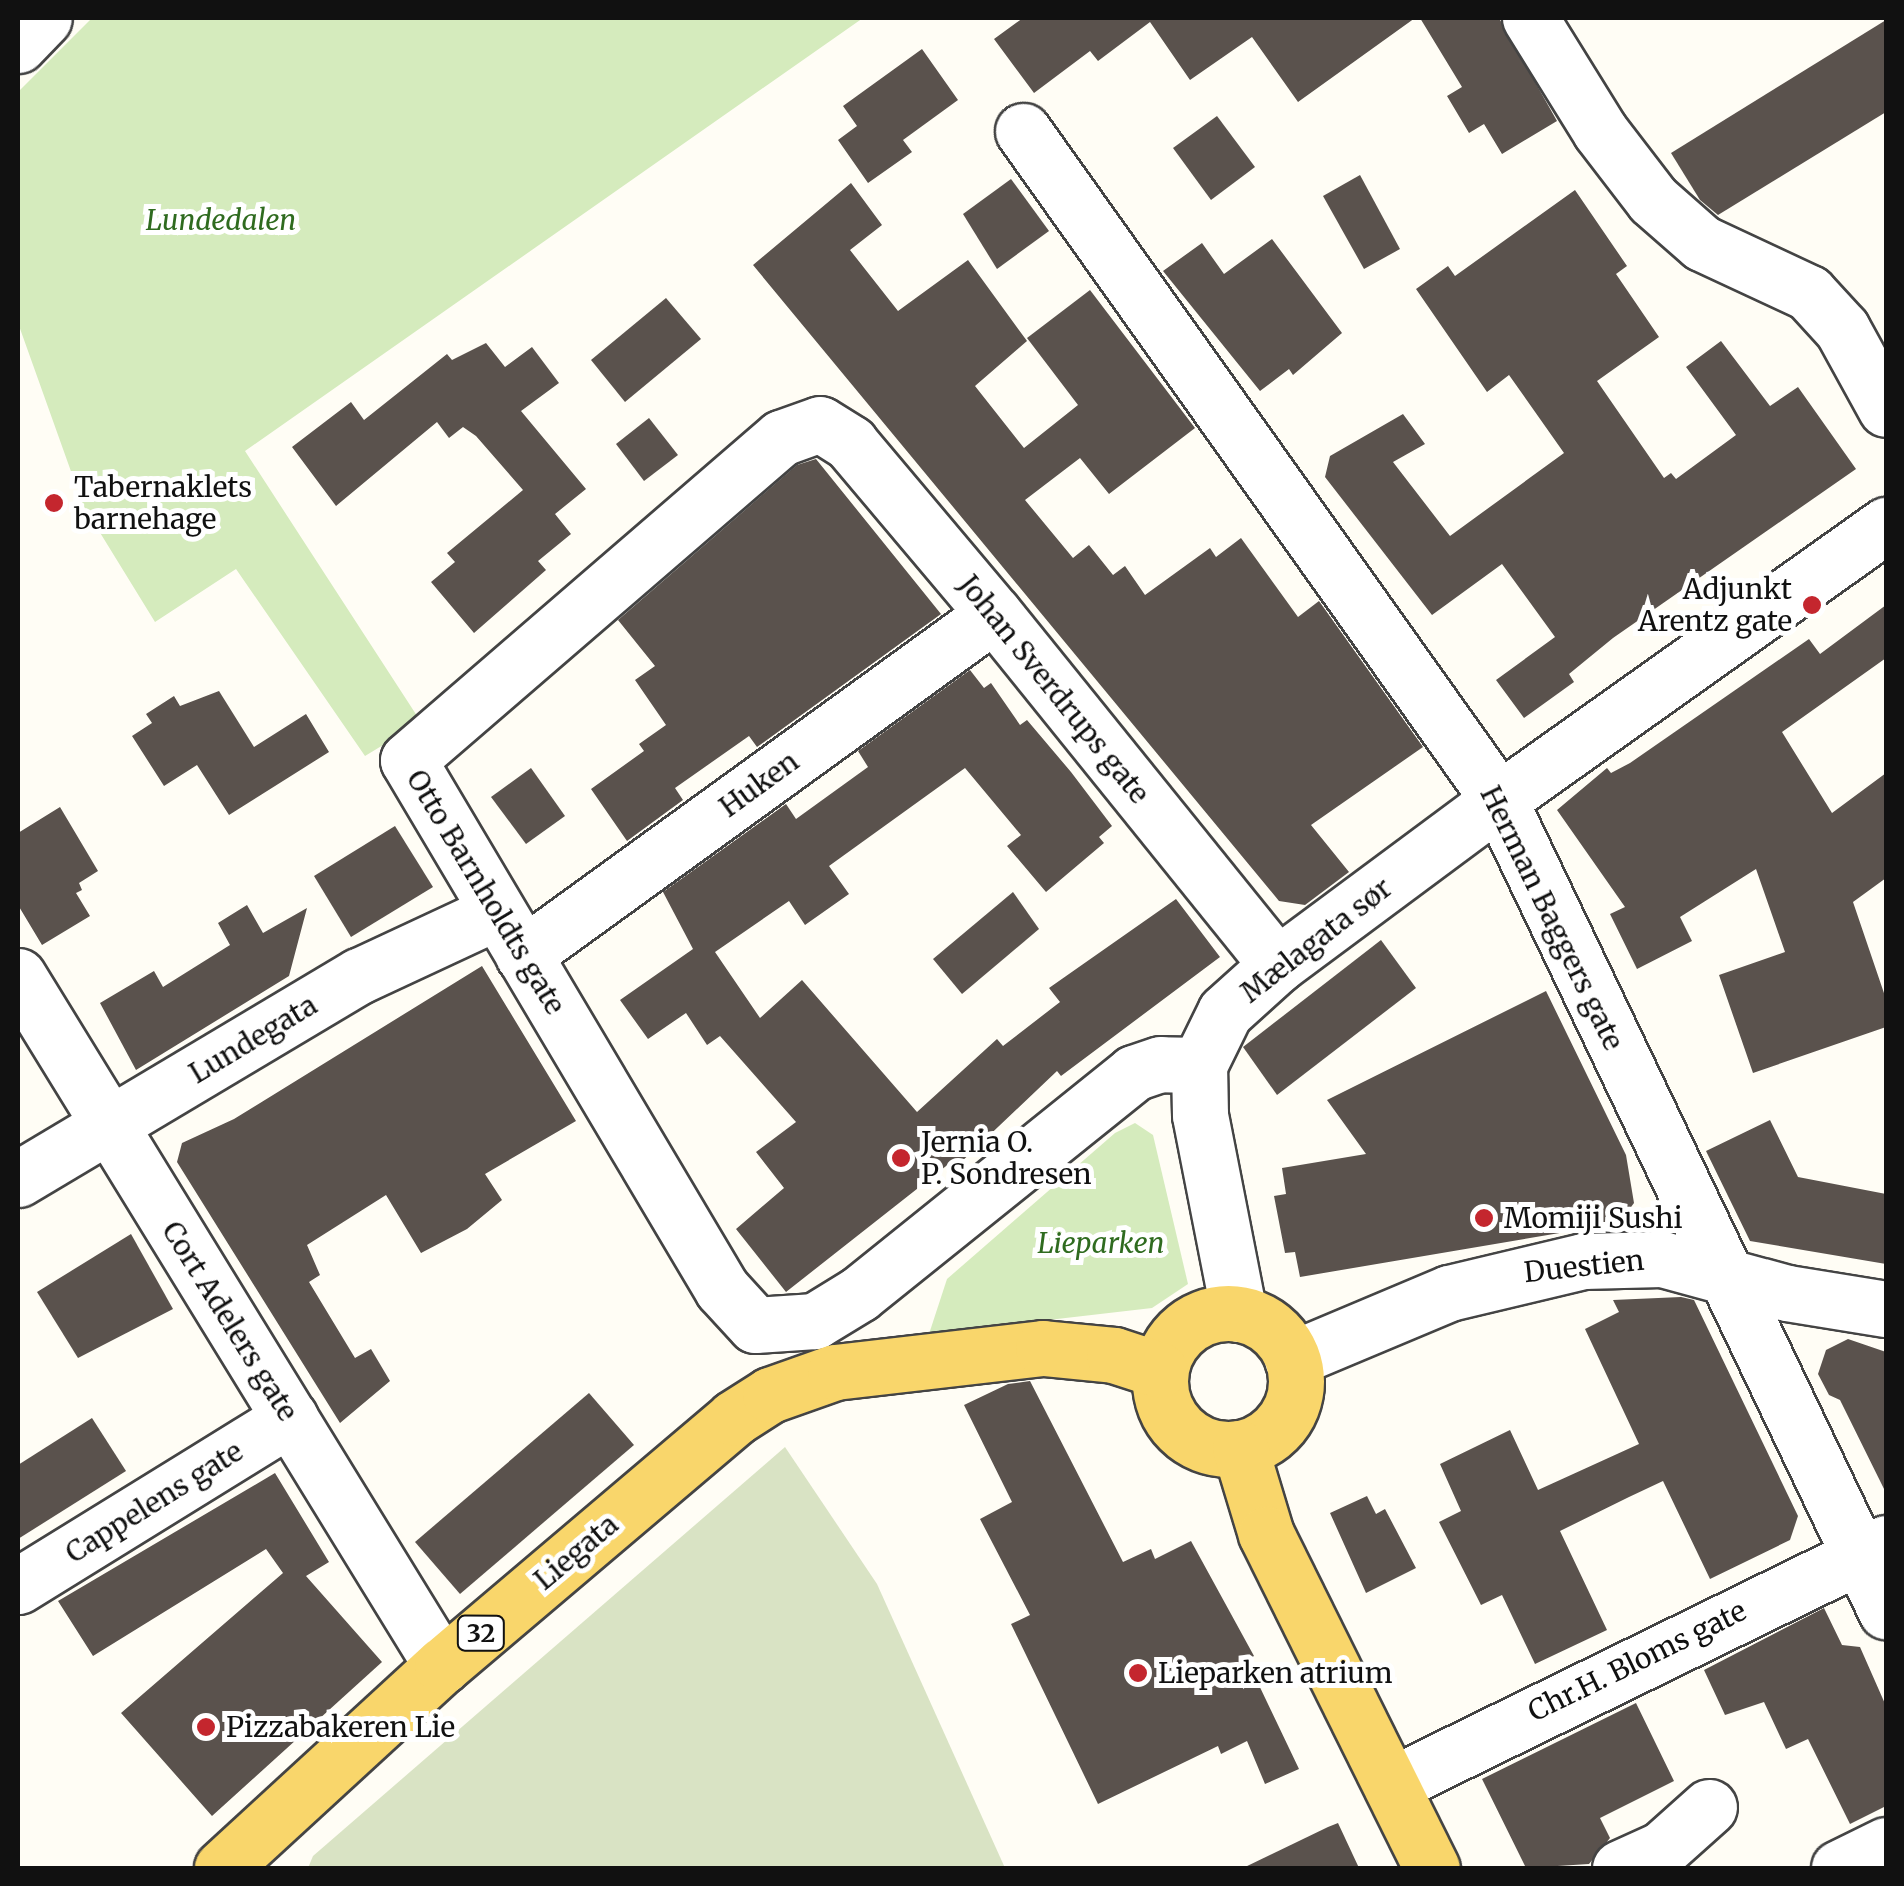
<!DOCTYPE html>
<html>
<head>
<meta charset="utf-8">
<style>
  body { margin:0 }
  #map { position:relative; width:1904px; height:1886px; overflow:hidden; background:#fffdf5; font-family:Merriweather,serif }
  div>[style] { position:absolute }
  [style*='--x'] { left:calc(var(--x)*1px); top:calc(var(--y)*1px); width:calc(var(--w)*1px); rotate:calc(var(--a)*1deg) }
  .green>* { inset:0; background:#d5ebbd }
  .cemetery>* { inset:0; background:#d9e3c4 }
  .building>* { inset:0; background:#5a524d }
  .roads { filter:drop-shadow(2px 0 #444) drop-shadow(-2px 0 #444) drop-shadow(0 2px #444) drop-shadow(0 -2px #444) }
  .minor>* { height:55px; margin:-27.5px; padding:0 27.5px; transform-origin:27.5px; border-radius:27.5px; background:#fff }
  .major>* { height:55px; margin:-27.5px; padding:0 27.5px; transform-origin:27.5px; border-radius:27.5px; background:#f9d66b }
  .major>.ring { margin:-27.5px; padding:0; box-sizing:content-box; background:none; border:55px solid #f9d66b; border-radius:50% }
  .dots>* { width:28px; height:28px; translate:-50% -50%; box-sizing:border-box; border:5px solid #fff; border-radius:50% }
  span { translate:-50% -50%; white-space:nowrap; text-align:center; line-height:1.15; -webkit-text-stroke:10px #fff; paint-order:stroke }
  .shield-label span { padding:2px 8px; background:#fff; border:2px solid; border-radius:8px; -webkit-text-stroke-width:0 }
  .shield-label { font-size:25px; color:#111; font-weight:700 }
  .park-label { font-size:28px; color:#2f6b1f; font-style:italic }
  .poi-label { font-size:28px; color:#111 }
  .left { translate:0 -50%; text-align:left }
  .right { translate:-100% -50%; text-align:right }
  .street-label { font-size:28px; color:#111 }
  .frame { position:absolute; inset:0; border:20px solid #111; pointer-events:none }
</style>
</head>
<body>
<div id="map">
  <div class="green">
    <div style="clip-path:polygon(92px 18px,863px 18px,245px 451px,421px 722px,365px 756px,236px 569px,155px 622px,83px 505px,18px 323px,18px 92px)"></div>
    <div style="clip-path:polygon(1135px 1123px,1153px 1135px,1188px 1284px,1152px 1308px,929px 1334px,947px 1279px,1115px 1133px)"></div>
  </div>
  <div class="cemetery">
    <div style="clip-path:polygon(785px 1447px,877px 1584px,1005px 1868px,308px 1868px,313px 1856px)"></div>
  </div>
  <div class="building">
    <div style="clip-path:polygon(1023px 18px,1415px 18px,1298px 102px,1252px 37px,1190px 80px,1150px 22px,1098px 61px,1090px 51px,1034px 93px,994px 39px)"></div>
    <div style="clip-path:polygon(1420px 18px,1499px 18px,1557px 121px,1502px 154px,1484px 124px,1469px 133px,1447px 96px,1462px 87px)"></div>
    <div style="clip-path:polygon(1886px 20px,1886px 112px,1718px 215px,1700px 200px,1671px 153px)"></div>
    <div style="clip-path:polygon(922px 49px,958px 100px,903px 140px,912px 152px,868px 183px,838px 140px,857px 126px,843px 106px)"></div>
    <div style="clip-path:polygon(1217px 116px,1255px 167px,1211px 200px,1173px 148px)"></div>
    <div style="clip-path:polygon(1360px 175px,1400px 249px,1364px 269px,1323px 196px)"></div>
    <div style="clip-path:polygon(1011px 179px,1049px 231px,997px 269px,963px 214px)"></div>
    <div style="clip-path:polygon(851px 183px,882px 225px,850px 250px,898px 311px,968px 260px,1027px 341px,975px 386px,1024px 448px,1078px 405px,1027px 338px,1090px 290px,1195px 428px,1109px 494px,1080px 458px,1025px 500px,1073px 558px,1089px 545px,1113px 575px,1125px 566px,1145px 595px,1210px 548px,1216px 557px,1241px 538px,1298px 617px,1319px 601px,1423px 747px,1311px 825px,1349px 872px,1305px 905px,1279px 901px,753px 265px)"></div>
    <div style="clip-path:polygon(1575px 190px,1627px 266px,1616px 274px,1659px 337px,1597px 381px,1664px 478px,1671px 473px,1676px 479px,1736px 435px,1686px 367px,1721px 341px,1770px 406px,1798px 387px,1856px 469px,1613px 638px,1569px 674px,1574px 682px,1524px 718px,1496px 680px,1555px 637px,1502px 564px,1432px 615px,1325px 477px,1330px 456px,1403px 414px,1425px 444px,1393px 462px,1450px 536px,1564px 453px,1509px 375px,1487px 392px,1416px 289px,1448px 266px,1455px 276px)"></div>
    <div style="clip-path:polygon(1272px 239px,1342px 333px,1293px 375px,1289px 369px,1260px 391px,1163px 271px,1202px 243px,1224px 274px)"></div>
    <div style="clip-path:polygon(666px 298px,701px 339px,625px 402px,591px 360px)"></div>
    <div style="clip-path:polygon(486px 343px,505px 367px,532px 347px,559px 383px,521px 411px,586px 489px,555px 514px,571px 534px,538px 561px,546px 570px,474px 633px,431px 582px,455px 562px,447px 553px,523px 490px,476px 436px,463px 427px,449px 438px,437px 422px,336px 506px,292px 447px,351px 402px,364px 420px,447px 354px,452px 360px)"></div>
    <div style="clip-path:polygon(649px 418px,678px 455px,644px 481px,616px 444px)"></div>
    <div style="clip-path:polygon(816px 459px,941px 614px,757px 747px,749px 736px,675px 788px,683px 800px,627px 841px,591px 789px,644px 751px,639px 744px,666px 725px,635px 680px,655px 666px,618px 620px,797px 465px)"></div>
    <div style="clip-path:polygon(1886px 605px,1886px 658px,1782px 732px,1832px 813px,1886px 773px,1886px 878px,1853px 902px,1886px 999px,1886px 1027px,1753px 1073px,1719px 975px,1785px 952px,1756px 869px,1680px 917px,1692px 941px,1637px 969px,1610px 914px,1625px 907px,1557px 810px,1607px 768px,1611px 773px,1630px 763px,1809px 639px,1820px 654px)"></div>
    <div style="clip-path:polygon(970px 670px,984px 688px,991px 683px,1020px 725px,1027px 720px,1071px 772px,1112px 826px,1099px 837px,1104px 843px,1046px 892px,1007px 846px,1021px 835px,965px 768px,829px 866px,849px 894px,805px 925px,789px 901px,715px 952px,760px 1018px,802px 980px,917px 1112px,997px 1039px,1003px 1046px,1060px 1002px,1049px 988px,1176px 899px,1220px 957px,1061px 1076px,1057px 1071px,959px 1164px,955px 1159px,786px 1292px,736px 1229px,784px 1188px,756px 1152px,796px 1122px,720px 1036px,707px 1045px,686px 1013px,648px 1039px,620px 1000px,693px 949px,663px 892px,786px 804px,796px 819px,868px 767px,858px 751px)"></div>
    <div style="clip-path:polygon(219px 691px,254px 747px,306px 714px,329px 752px,229px 815px,197px 765px,164px 786px,132px 736px,152px 723px,146px 714px,174px 696px,180px 706px)"></div>
    <div style="clip-path:polygon(531px 768px,565px 816px,526px 844px,491px 797px)"></div>
    <div style="clip-path:polygon(60px 807px,98px 871px,79px 883px,82px 890px,76px 893px,90px 916px,42px 945px,18px 905px,18px 833px)"></div>
    <div style="clip-path:polygon(395px 826px,433px 887px,351px 937px,314px 876px)"></div>
    <div style="clip-path:polygon(1013px 892px,1039px 929px,962px 994px,933px 959px)"></div>
    <div style="clip-path:polygon(247px 905px,263px 933px,307px 908px,289px 976px,136px 1070px,100px 1003px,154px 971px,163px 987px,230px 945px,218px 923px)"></div>
    <div style="clip-path:polygon(1381px 940px,1416px 988px,1277px 1095px,1243px 1047px)"></div>
    <div style="clip-path:polygon(482px 966px,576px 1121px,485px 1174px,502px 1200px,467px 1229px,421px 1253px,386px 1195px,307px 1245px,320px 1275px,309px 1282px,355px 1358px,371px 1349px,390px 1381px,340px 1423px,177px 1162px,182px 1143px,234px 1119px)"></div>
    <div style="clip-path:polygon(1546px 991px,1626px 1155px,1634px 1203px,1619px 1223px,1300px 1277px,1295px 1252px,1285px 1253px,1274px 1196px,1286px 1194px,1282px 1168px,1366px 1154px,1327px 1100px)"></div>
    <div style="clip-path:polygon(1770px 1120px,1798px 1177px,1886px 1194px,1886px 1264px,1750px 1241px,1706px 1151px)"></div>
    <div style="clip-path:polygon(131px 1234px,173px 1309px,78px 1358px,37px 1292px)"></div>
    <div style="clip-path:polygon(1681px 1297px,1694px 1300px,1798px 1516px,1790px 1540px,1710px 1579px,1663px 1481px,1629px 1497px,1560px 1531px,1607px 1630px,1535px 1664px,1502px 1595px,1481px 1605px,1439px 1522px,1461px 1511px,1440px 1464px,1510px 1430px,1538px 1490px,1639px 1444px,1585px 1329px,1619px 1312px,1613px 1300px)"></div>
    <div style="clip-path:polygon(1848px 1339px,1886px 1352px,1886px 1493px,1840px 1400px,1829px 1395px,1818px 1374px,1826px 1350px)"></div>
    <div style="clip-path:polygon(1030px 1381px,1123px 1562px,1151px 1549px,1155px 1559px,1191px 1541px,1254px 1656px,1247px 1660px,1299px 1769px,1265px 1784px,1247px 1741px,1221px 1754px,1218px 1746px,1098px 1804px,1011px 1624px,1030px 1615px,980px 1519px,1012px 1502px,964px 1405px,1008px 1384px)"></div>
    <div style="clip-path:polygon(589px 1393px,634px 1445px,460px 1594px,415px 1542px)"></div>
    <div style="clip-path:polygon(92px 1418px,126px 1471px,18px 1539px,18px 1465px)"></div>
    <div style="clip-path:polygon(275px 1473px,329px 1562px,306px 1576px,382px 1662px,212px 1816px,121px 1713px,283px 1573px,266px 1549px,93px 1656px,58px 1601px)"></div>
    <div style="clip-path:polygon(1367px 1496px,1376px 1514px,1385px 1509px,1416px 1568px,1366px 1593px,1330px 1513px)"></div>
    <div style="clip-path:polygon(1824px 1608px,1842px 1645px,1860px 1647px,1886px 1706px,1886px 1806px,1850px 1824px,1808px 1739px,1786px 1749px,1764px 1702px,1725px 1715px,1704px 1670px)"></div>
    <div style="clip-path:polygon(1636px 1703px,1674px 1781px,1600px 1818px,1610px 1838px,1589px 1864px,1526px 1868px,1482px 1779px)"></div>
    <div style="clip-path:polygon(1338px 1823px,1359px 1868px,1243px 1868px,1328px 1827px)"></div>
  </div>
  <div class="roads">
    <div class="minor">
      <div style="--x:1530;--y:18;--w:133;--a:58.2"></div>
      <div style="--x:1600;--y:131;--w:87;--a:52.5"></div>
      <div style="--x:1653;--y:200;--w:65;--a:41.3"></div>
      <div style="--x:1702;--y:243;--w:118;--a:25"></div>
      <div style="--x:1809;--y:293;--w:49;--a:47.5"></div>
      <div style="--x:1842;--y:329;--w:91;--a:61.2"></div>
      <div style="--x:18;--y:45;--w:37;--a:-46"></div>
      <div style="--x:1023;--y:131;--w:821;--a:54.57"></div>
      <div style="--x:1499;--y:800;--w:899;--a:64.49"></div>
      <div style="--x:523;--y:955;--w:581;--a:-35.9"></div>
      <div style="--x:18;--y:976;--w:810;--a:58.43"></div>
      <div style="--x:1199;--y:1065;--w:39;--a:-179"></div>
      <div style="--x:1160;--y:1064;--w:28;--a:161"></div>
      <div style="--x:1134;--y:1073;--w:353;--a:141.2"></div>
      <div style="--x:859;--y:1294;--w:52;--a:148.5"></div>
      <div style="--x:815;--y:1321;--w:60;--a:176.2"></div>
      <div style="--x:755;--y:1325;--w:49;--a:-132.5"></div>
      <div style="--x:722;--y:1289;--w:615;--a:-120.69"></div>
      <div style="--x:408;--y:760;--w:493;--a:-40.8"></div>
      <div style="--x:781;--y:438;--w:41;--a:-19.7"></div>
      <div style="--x:820;--y:424;--w:36;--a:32"></div>
      <div style="--x:850;--y:443;--w:224;--a:49.9"></div>
      <div style="--x:994;--y:614;--w:451;--a:51.1"></div>
      <div style="--x:18;--y:1179;--w:397;--a:-30.8"></div>
      <div style="--x:359;--y:976;--w:151;--a:-25"></div>
      <div style="--x:1239;--y:1314;--w:203;--a:-101.1"></div>
      <div style="--x:1200;--y:1115;--w:50;--a:-91.1"></div>
      <div style="--x:1199;--y:1065;--w:59;--a:-63.9"></div>
      <div style="--x:1225;--y:1012;--w:70;--a:-42.1"></div>
      <div style="--x:1277;--y:965;--w:277;--a:-36.6"></div>
      <div style="--x:1499;--y:800;--w:475;--a:-35.4"></div>
      <div style="--x:1292;--y:1359;--w:170;--a:-22.8"></div>
      <div style="--x:1449;--y:1293;--w:138;--a:-13.4"></div>
      <div style="--x:1583;--y:1261;--w:79;--a:-1.5"></div>
      <div style="--x:1662;--y:1259;--w:130;--a:15.2"></div>
      <div style="--x:1787;--y:1293;--w:100;--a:9.2"></div>
      <div style="--x:18;--y:1586;--w:320;--a:-31.7"></div>
      <div style="--x:1391;--y:1785;--w:551;--a:-26.05"></div>
      <div style="--x:1620;--y:1868;--w:46;--a:-24.3"></div>
      <div style="--x:1662;--y:1849;--w:63;--a:-41.8"></div>
      <div style="--x:1839;--y:1868;--w:52;--a:-26.1"></div>
    </div>
    <div class="major">
      <div class="ring" style="left:1160px;top:1313px;width:81px;height:81px"></div>
      <div style="--x:1240;--y:1448;--w:90;--a:73.2"></div>
      <div style="--x:1266;--y:1534;--w:373;--a:63.6"></div>
      <div style="--x:222;--y:1868;--w:299;--a:-42.6"></div>
      <div style="--x:442;--y:1666;--w:383;--a:-40.3"></div>
      <div style="--x:734;--y:1418;--w:43;--a:-32.6"></div>
      <div style="--x:770;--y:1395;--w:69;--a:-19.5"></div>
      <div style="--x:835;--y:1372;--w:209;--a:-6.6"></div>
      <div style="--x:1043;--y:1348;--w:71;--a:5.6"></div>
      <div style="--x:1114;--y:1355;--w:48;--a:18.1"></div>
    </div>
  </div>
  <div class="dots">
    <div style="left:54px;top:503px;background:#c4262e"></div>
    <div style="left:1812px;top:605px;background:#c4262e"></div>
    <div style="left:901px;top:1158px;background:#c4262e"></div>
    <div style="left:1484px;top:1218px;background:#c4262e"></div>
    <div style="left:1138px;top:1673px;background:#c4262e"></div>
    <div style="left:206px;top:1727px;background:#c4262e"></div>
  </div>
  <div class="shield-label">
    <span style="left:481px;top:1633px">32</span>
  </div>
  <div class="park-label">
    <span style="left:221px;top:220px">Lundedalen</span>
    <span style="left:1101px;top:1243px">Lieparken</span>
  </div>
  <div class="poi-label">
    <span class="left" style="left:74px;top:503px">Tabernaklets<br>barnehage</span>
    <span class="right" style="left:1792px;top:605px">Adjunkt<br>Arentz gate</span>
    <span class="left" style="left:921px;top:1158px">Jernia O.<br>P. Sondresen</span>
    <span class="left" style="left:1504px;top:1218px">Momiji Sushi</span>
    <span class="left" style="left:1158px;top:1673px">Lieparken atrium</span>
    <span class="left" style="left:226px;top:1727px">Pizzabakeren Lie</span>
  </div>
  <div class="street-label">
    <span style="left:1054px;top:689px;rotate:51deg">Johan Sverdrups gate</span>
    <span style="left:759px;top:784px;rotate:-36deg">Huken</span>
    <span style="left:486px;top:892px;rotate:59deg">Otto Barnholdts gate</span>
    <span style="left:1552px;top:918px;rotate:64deg">Herman Baggers gate</span>
    <span style="left:1316px;top:940px;rotate:-38deg">Mælagata sør</span>
    <span style="left:253px;top:1039px;rotate:-31deg">Lundegata</span>
    <span style="left:1584px;top:1266px;rotate:-6deg">Duestien</span>
    <span style="left:230px;top:1321px;rotate:58deg">Cort Adelers gate</span>
    <span style="left:154px;top:1502px;rotate:-32deg">Cappelens gate</span>
    <span style="left:576px;top:1552px;rotate:-40deg">Liegata</span>
    <span style="left:1637px;top:1661px;rotate:-26deg">Chr.H. Bloms gate</span>
  </div>
  <div class="frame"></div>
</div>
</body>
</html>
